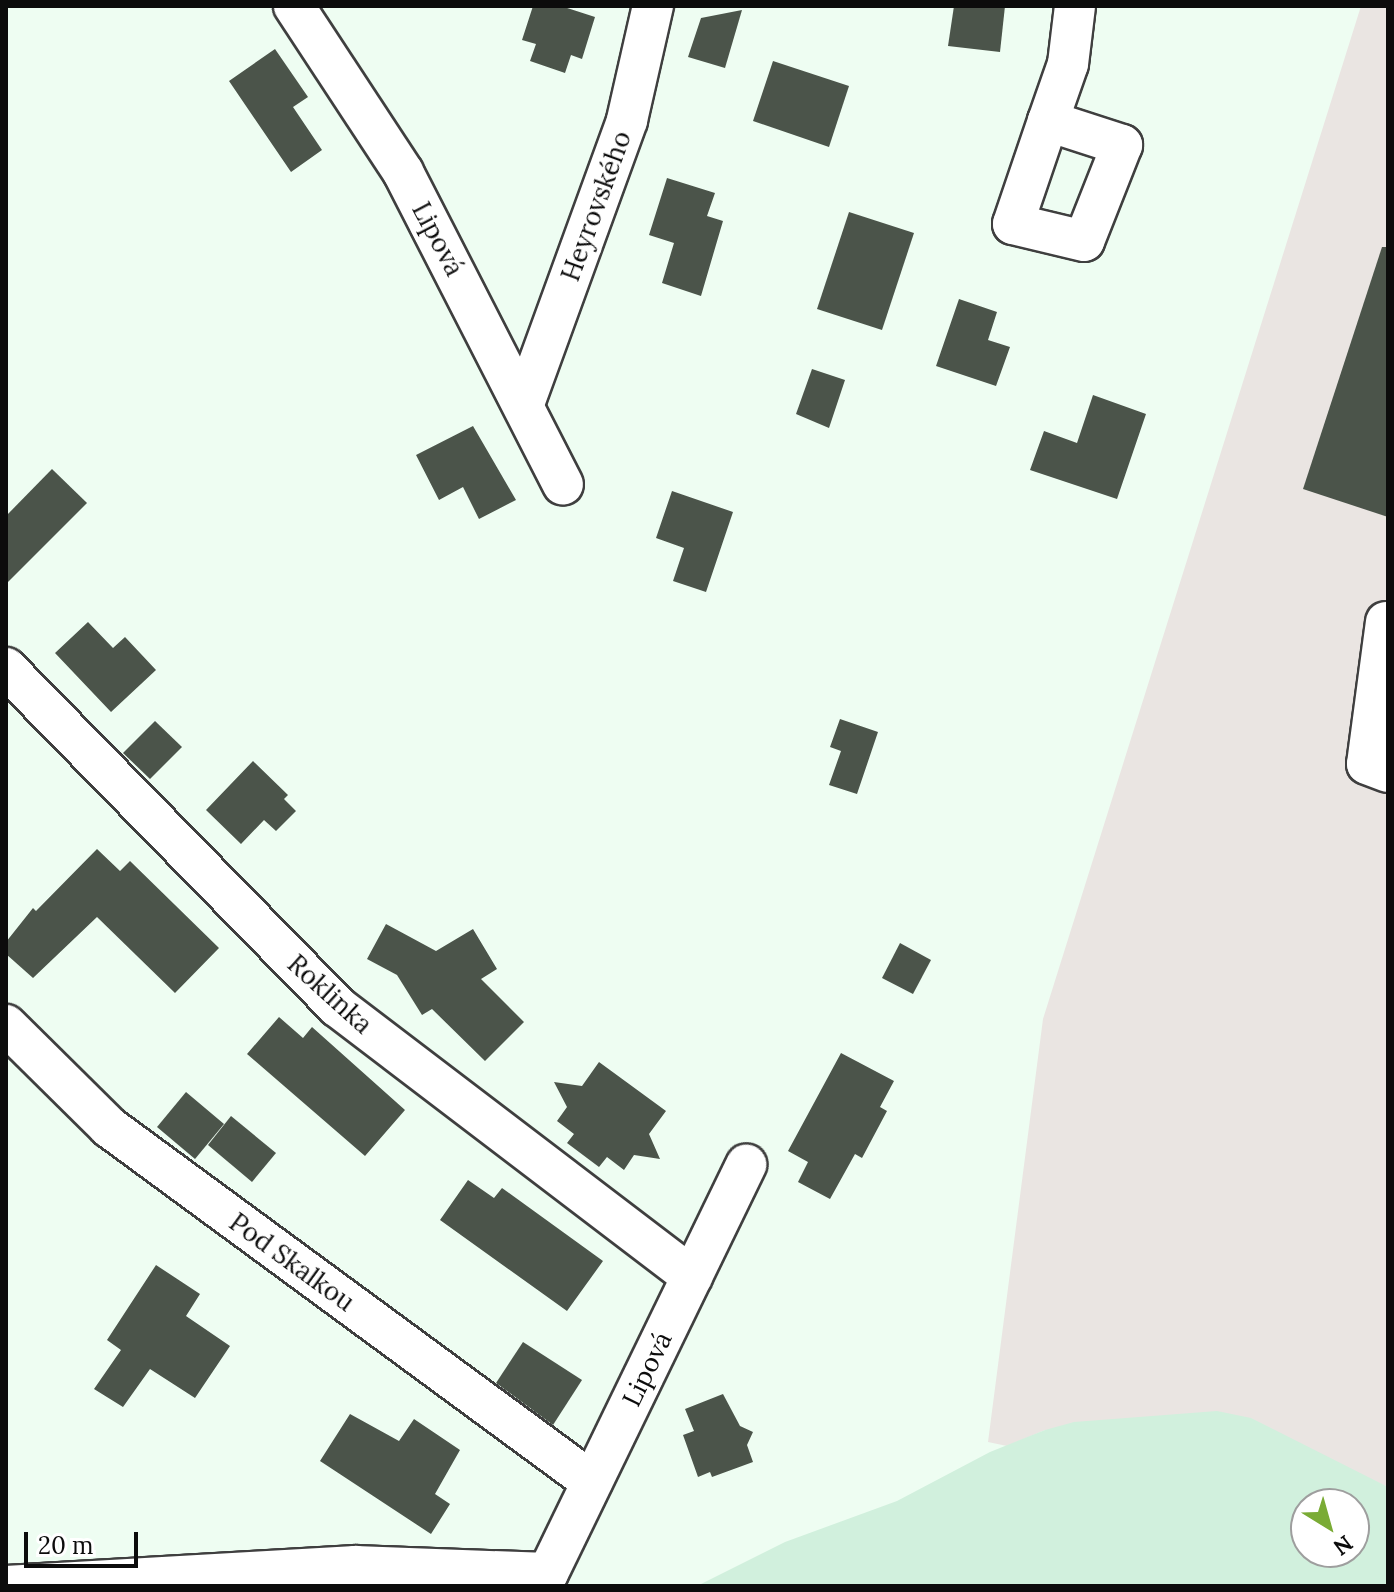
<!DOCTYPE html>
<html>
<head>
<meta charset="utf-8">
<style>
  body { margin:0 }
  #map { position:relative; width:1394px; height:1592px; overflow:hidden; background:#eefdf2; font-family:Lora,serif }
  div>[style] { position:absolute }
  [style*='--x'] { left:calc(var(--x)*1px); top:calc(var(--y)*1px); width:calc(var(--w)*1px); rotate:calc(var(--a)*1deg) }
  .industrial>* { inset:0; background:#eae5e2 }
  .farmland>* { inset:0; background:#d1f0dd }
  .building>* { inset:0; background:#4b544a }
  .roads { filter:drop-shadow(2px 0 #3f3f3f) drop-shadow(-2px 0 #3f3f3f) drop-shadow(0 2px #3f3f3f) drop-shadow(0 -2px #3f3f3f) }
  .minor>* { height:40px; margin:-20px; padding:0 20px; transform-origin:20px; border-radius:20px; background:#fff }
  span { translate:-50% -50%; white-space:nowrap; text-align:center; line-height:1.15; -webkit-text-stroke:8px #fff; paint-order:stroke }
  .street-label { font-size:26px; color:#0c0c0c }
  .frame { position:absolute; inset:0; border:8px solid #0c0c0c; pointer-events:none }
  .north { position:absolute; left:1290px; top:1488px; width:80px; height:80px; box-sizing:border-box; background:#fff; border:2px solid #9e9e9e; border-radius:50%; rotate:143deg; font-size:22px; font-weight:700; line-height:32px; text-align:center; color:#0c0c0c }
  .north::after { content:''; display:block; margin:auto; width:28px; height:36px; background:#7aab35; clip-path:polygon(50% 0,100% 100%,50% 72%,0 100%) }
  .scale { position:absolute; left:24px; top:1532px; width:114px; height:36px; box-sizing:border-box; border:4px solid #0c0c0c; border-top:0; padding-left:10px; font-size:24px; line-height:28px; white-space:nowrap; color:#0c0c0c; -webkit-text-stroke:6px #fff; paint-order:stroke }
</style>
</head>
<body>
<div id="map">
  <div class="industrial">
    <div style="clip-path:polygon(1361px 6px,1388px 6px,1388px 1487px,1356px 1473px,1045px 1430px,1007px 1446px,988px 1442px,1043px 1019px)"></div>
  </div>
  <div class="farmland">
    <div style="clip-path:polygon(evenodd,1217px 1411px,1251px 1418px,1388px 1487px,1388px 1586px,697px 1586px,785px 1542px,897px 1501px,990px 1452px,1045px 1430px,1074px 1422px,1217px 1411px,1306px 1504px,1354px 1504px,1354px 1552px,1306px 1552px,1306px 1504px)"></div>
  </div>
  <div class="building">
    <div style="clip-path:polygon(533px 6px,561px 6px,595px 17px,582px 59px,571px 55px,565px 73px,530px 61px,536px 44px,522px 40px)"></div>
    <div style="clip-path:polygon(954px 6px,1005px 6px,1000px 52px,948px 46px)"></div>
    <div style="clip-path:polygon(742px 10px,725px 68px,688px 57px,701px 18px)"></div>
    <div style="clip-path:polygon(275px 49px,308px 97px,293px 107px,322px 150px,291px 172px,229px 81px)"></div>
    <div style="clip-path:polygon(773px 61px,849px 86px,829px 147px,753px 121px)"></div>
    <div style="clip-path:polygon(667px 178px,715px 193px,707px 216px,723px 221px,701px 296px,662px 283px,674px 243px,649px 235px)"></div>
    <div style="clip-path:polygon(849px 212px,914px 233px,882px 330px,817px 309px)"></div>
    <div style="clip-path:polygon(1382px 247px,1388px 247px,1388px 517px,1303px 489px)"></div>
    <div style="clip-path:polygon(959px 299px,997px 312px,988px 340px,1010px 347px,996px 386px,936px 366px)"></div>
    <div style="clip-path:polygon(812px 369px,845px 380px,829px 428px,796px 414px)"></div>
    <div style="clip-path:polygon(1093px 395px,1146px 414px,1117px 499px,1030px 470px,1044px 431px,1077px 443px)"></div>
    <div style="clip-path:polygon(473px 426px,516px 500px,479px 519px,463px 487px,439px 500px,416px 455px)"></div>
    <div style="clip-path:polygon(52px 469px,87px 503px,6px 584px,6px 516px)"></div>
    <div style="clip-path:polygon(672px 491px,733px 512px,706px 592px,673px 581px,684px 548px,656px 538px)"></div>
    <div style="clip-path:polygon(88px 622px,113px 648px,125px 637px,156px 670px,111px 712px,55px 653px)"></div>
    <div style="clip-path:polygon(840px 719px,878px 732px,857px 794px,829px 785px,841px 751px,830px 747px)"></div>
    <div style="clip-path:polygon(155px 721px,182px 747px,150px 779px,123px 753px)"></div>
    <div style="clip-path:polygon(253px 761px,288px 795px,284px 799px,296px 811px,276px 831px,264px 820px,241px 844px,206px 810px)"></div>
    <div style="clip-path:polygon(97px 849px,120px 871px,130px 861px,219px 948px,175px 993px,97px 917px,33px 978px,6px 954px,6px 942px,33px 908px,36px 911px)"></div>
    <div style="clip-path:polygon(386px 924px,436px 951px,473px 929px,497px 969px,481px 979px,524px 1022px,485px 1061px,432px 1009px,422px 1015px,397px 975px,367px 959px)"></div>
    <div style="clip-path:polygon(900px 943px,931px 960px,913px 994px,882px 978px)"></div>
    <div style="clip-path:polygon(279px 1017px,303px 1038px,312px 1027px,405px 1110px,365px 1156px,247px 1054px)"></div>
    <div style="clip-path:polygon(841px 1053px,894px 1081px,880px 1107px,887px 1111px,862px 1158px,855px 1154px,830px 1199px,798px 1182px,808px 1162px,788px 1151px)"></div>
    <div style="clip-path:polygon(599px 1062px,666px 1111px,649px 1134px,660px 1159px,634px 1155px,624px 1170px,607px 1157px,599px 1167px,567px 1143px,574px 1134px,557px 1121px,567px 1107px,554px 1082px,582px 1086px)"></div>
    <div style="clip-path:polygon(186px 1092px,224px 1124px,195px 1159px,157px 1127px)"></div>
    <div style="clip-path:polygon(231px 1116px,276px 1153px,252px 1182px,208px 1145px)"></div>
    <div style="clip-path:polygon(468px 1180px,494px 1198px,502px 1188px,603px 1261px,567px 1311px,440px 1220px)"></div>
    <div style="clip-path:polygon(156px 1265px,200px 1294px,186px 1316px,230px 1346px,195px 1398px,150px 1369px,123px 1407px,94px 1389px,121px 1350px,107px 1340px)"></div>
    <div style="clip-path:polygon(523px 1342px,582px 1380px,553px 1425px,496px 1383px)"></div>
    <div style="clip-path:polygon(723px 1394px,740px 1426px,753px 1432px,747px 1445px,753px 1462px,712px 1477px,710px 1472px,698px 1477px,683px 1435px,694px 1431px,685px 1409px)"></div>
    <div style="clip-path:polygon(350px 1414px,399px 1441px,414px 1419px,460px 1450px,435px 1494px,450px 1504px,431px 1534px,320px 1461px)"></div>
  </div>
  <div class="roads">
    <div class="minor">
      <div style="--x:294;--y:6;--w:199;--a:56.7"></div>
      <div style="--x:403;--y:172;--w:351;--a:62.9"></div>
      <div style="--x:1048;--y:121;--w:78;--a:18"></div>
      <div style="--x:1122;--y:145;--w:103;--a:111.6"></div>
      <div style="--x:1084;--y:241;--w:73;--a:-166.5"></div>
      <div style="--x:1013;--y:224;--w:109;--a:-71.2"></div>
      <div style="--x:1048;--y:121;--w:60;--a:-70.7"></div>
      <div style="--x:1068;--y:64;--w:58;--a:-83.1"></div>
      <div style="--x:525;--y:401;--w:299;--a:-70"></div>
      <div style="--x:627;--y:120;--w:117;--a:-77.2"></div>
      <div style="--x:1386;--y:622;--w:143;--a:97.6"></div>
      <div style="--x:1367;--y:764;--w:22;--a:21"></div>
      <div style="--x:6;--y:668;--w:474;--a:45.6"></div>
      <div style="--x:338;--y:1007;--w:445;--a:37.3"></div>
      <div style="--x:6;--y:1025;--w:145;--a:44.7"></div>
      <div style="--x:109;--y:1127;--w:599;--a:36.32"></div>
      <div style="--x:6;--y:1586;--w:350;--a:-3.3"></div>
      <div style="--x:355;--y:1566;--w:193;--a:2.1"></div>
      <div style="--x:548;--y:1573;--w:454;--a:-64.1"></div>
    </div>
  </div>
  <div class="street-label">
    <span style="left:596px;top:206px;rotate:-70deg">Heyrovského</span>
    <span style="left:438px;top:239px;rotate:62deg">Lipová</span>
    <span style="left:330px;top:994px;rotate:42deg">Roklinka</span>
    <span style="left:292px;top:1262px;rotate:36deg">Pod Skalkou</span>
    <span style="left:647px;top:1369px;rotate:-64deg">Lipová</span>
  </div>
  <div class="frame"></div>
  <div class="north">N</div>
  <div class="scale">20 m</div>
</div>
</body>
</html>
